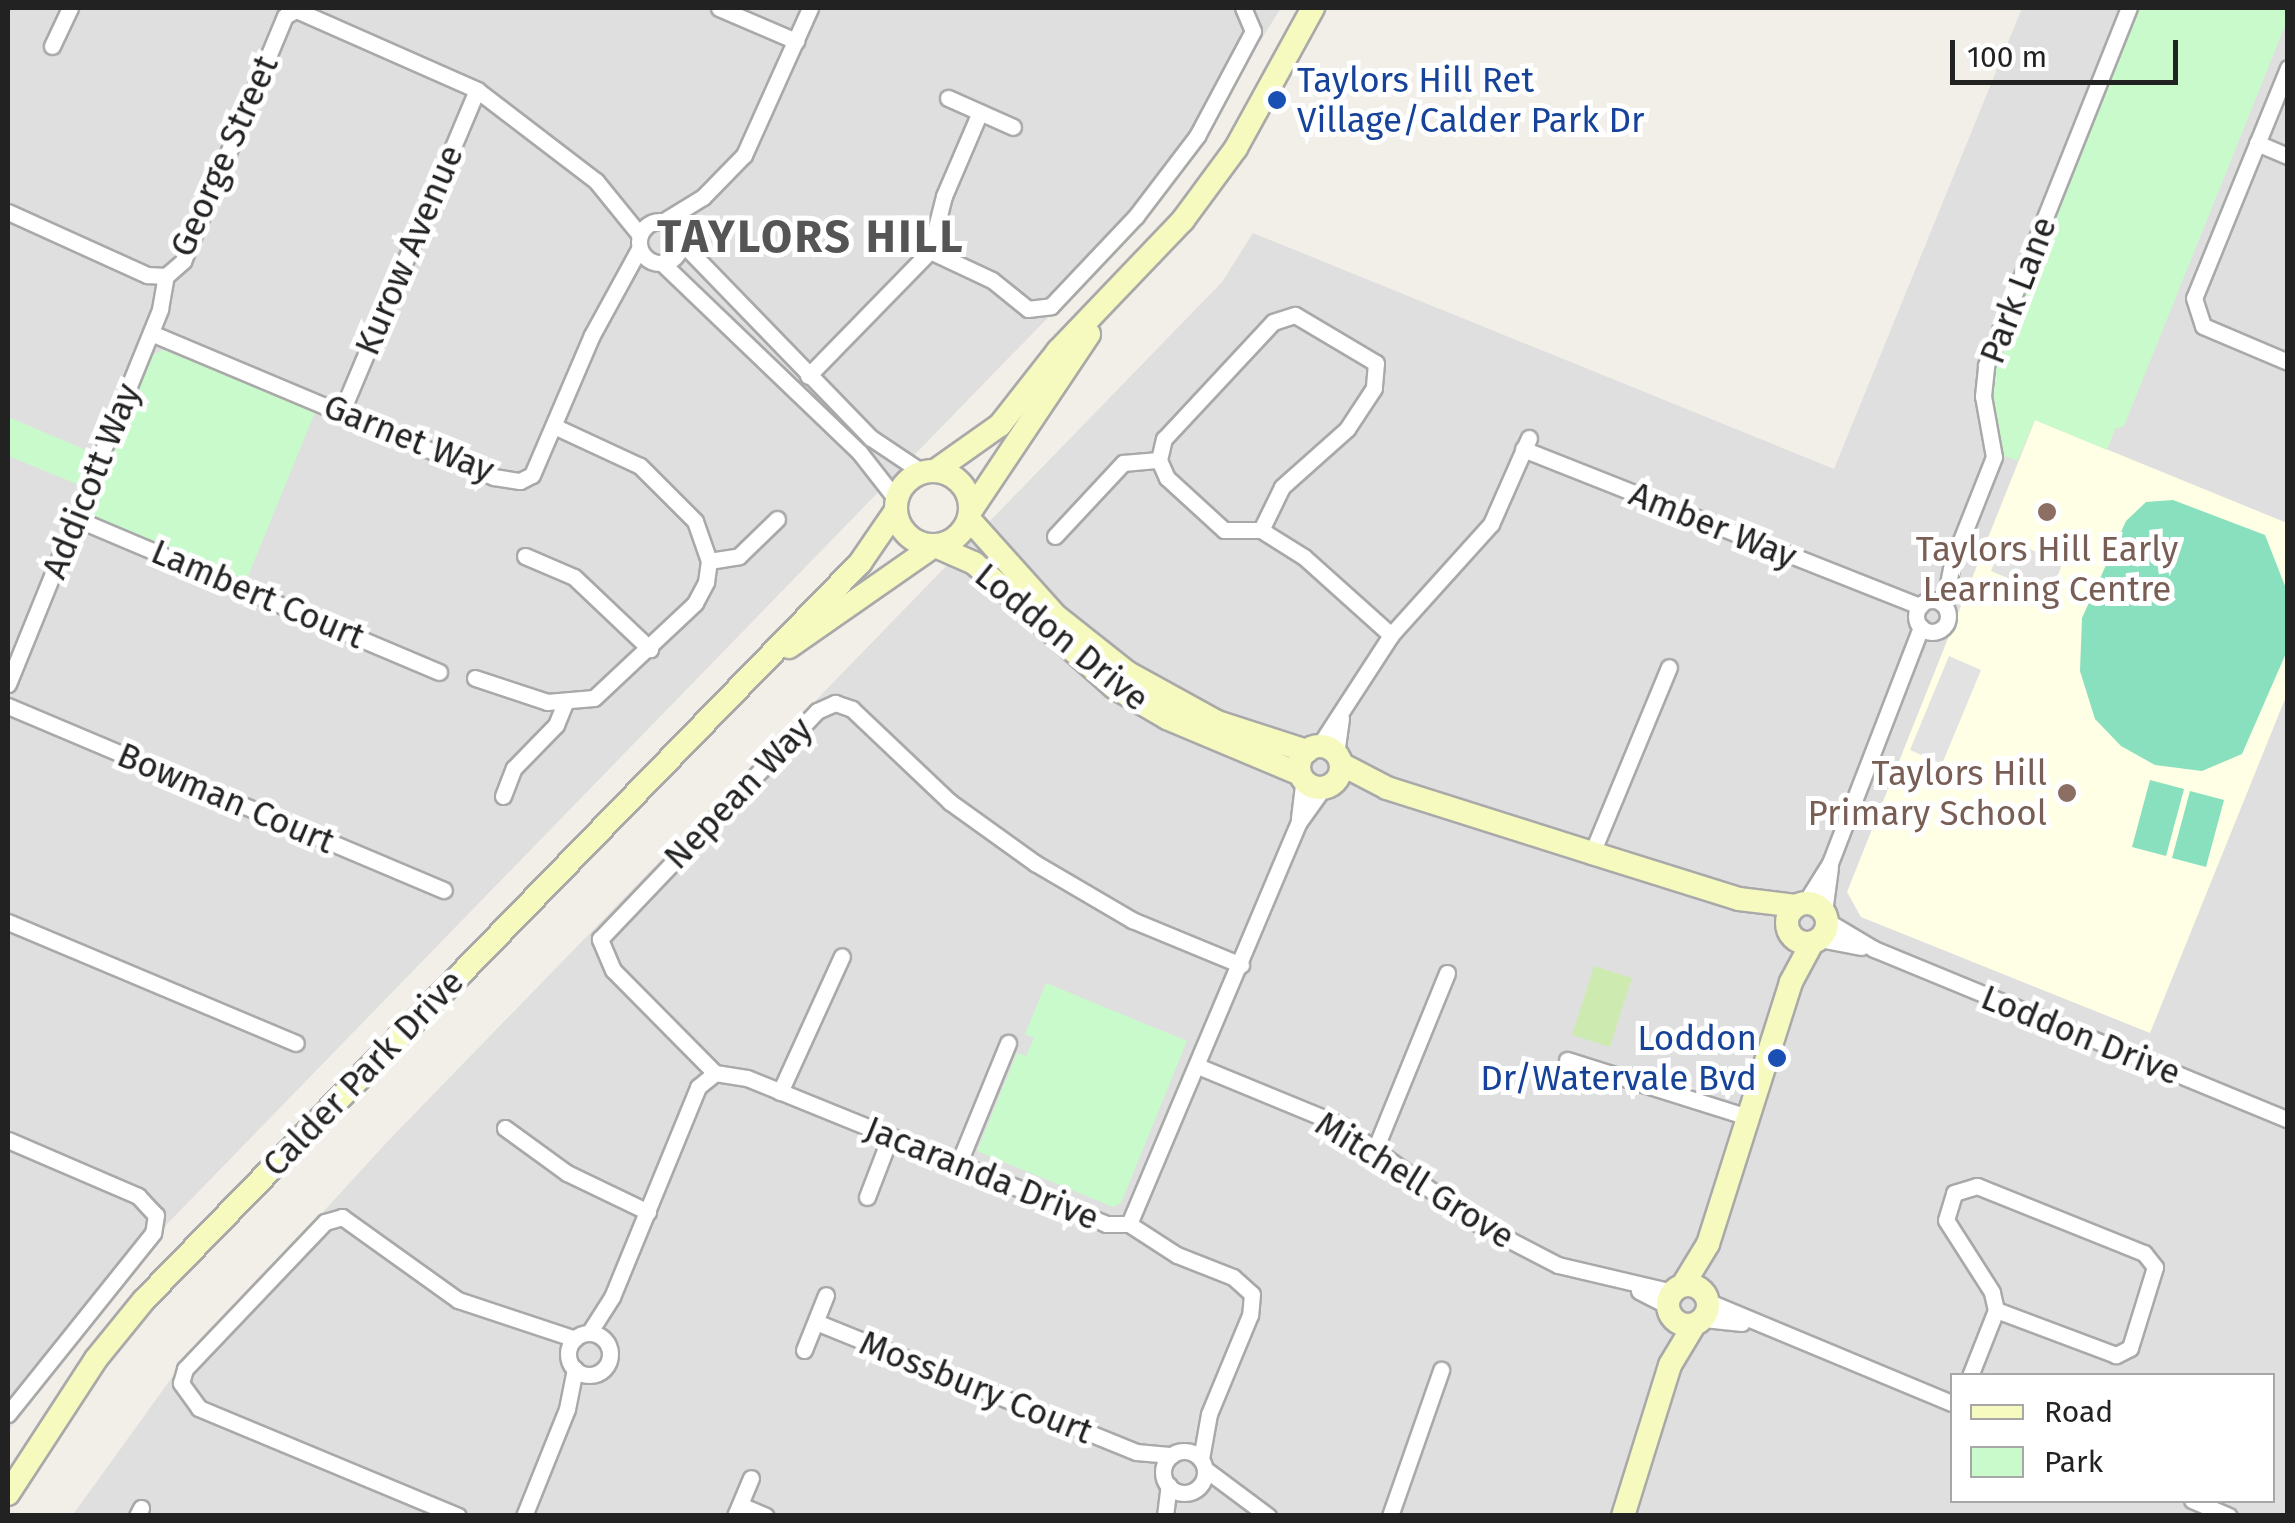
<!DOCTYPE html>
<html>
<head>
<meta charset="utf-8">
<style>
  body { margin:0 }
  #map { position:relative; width:2295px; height:1523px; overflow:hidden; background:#f2efe9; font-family:"Fira Sans",sans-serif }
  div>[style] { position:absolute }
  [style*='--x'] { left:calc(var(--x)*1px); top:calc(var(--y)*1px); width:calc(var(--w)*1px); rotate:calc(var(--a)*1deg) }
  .residential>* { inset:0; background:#e0dfdf }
  .education>* { inset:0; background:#ffffe5 }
  .grass>* { inset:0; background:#cdebb0 }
  .park>* { inset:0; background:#c8facc }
  .pitch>* { inset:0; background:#88e0be }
  .parking>* { inset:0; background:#e2e2e2 }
  .roads { filter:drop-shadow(2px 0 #a9a9a9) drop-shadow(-2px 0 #a9a9a9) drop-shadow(0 2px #a9a9a9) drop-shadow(0 -2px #a9a9a9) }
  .street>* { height:15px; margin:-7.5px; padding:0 7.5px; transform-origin:7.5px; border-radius:7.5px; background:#fff }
  .street>.ring { margin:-7.5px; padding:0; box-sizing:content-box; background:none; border:15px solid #fff; border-radius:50% }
  .secondary>* { height:22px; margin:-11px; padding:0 11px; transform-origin:11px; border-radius:11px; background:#f7fabf }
  .secondary>.ring { margin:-11px; padding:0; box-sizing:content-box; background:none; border:22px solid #f7fabf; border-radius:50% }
  .dots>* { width:28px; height:28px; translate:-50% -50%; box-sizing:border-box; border:5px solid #fff; border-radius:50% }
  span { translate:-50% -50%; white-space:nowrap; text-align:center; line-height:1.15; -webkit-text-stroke:10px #fff; paint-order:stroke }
  .transit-label { font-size:35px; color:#164399 }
  .left { translate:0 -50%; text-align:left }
  .right { translate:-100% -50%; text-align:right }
  .street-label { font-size:35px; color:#222 }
  .education-label { font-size:35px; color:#785e54 }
  .district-label { font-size:45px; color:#555; font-weight:700; letter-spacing:2.5px }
  .frame { position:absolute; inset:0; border:10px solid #222; pointer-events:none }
  .legend { position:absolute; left:1950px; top:1373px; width:325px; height:130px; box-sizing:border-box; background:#fff; border:2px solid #a7a7a7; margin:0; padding:12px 18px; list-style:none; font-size:30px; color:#222 }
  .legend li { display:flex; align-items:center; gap:20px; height:50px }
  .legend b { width:50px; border:2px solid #a7a7a7 }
  .scale { position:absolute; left:1950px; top:40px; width:228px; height:45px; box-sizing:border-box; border:5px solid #222; border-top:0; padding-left:12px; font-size:30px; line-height:35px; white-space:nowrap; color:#222; -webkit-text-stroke:8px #fff; paint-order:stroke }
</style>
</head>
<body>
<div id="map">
  <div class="residential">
    <div style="clip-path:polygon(8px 8px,1281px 8px,1170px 184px,1099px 265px,168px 1223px,42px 1378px,8px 1432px)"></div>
    <div style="clip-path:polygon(evenodd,2022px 8px,2287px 8px,2287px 1515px,72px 1516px,173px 1376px,388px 1141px,1222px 282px,1253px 233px,1834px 469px,2022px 8px,1952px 1376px,2272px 1376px,2272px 1500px,1952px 1500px,1952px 1376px)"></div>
  </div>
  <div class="education">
    <div style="clip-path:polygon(2035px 420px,2287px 523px,2287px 694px,2150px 1033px,1861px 917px,1847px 892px)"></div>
  </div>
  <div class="grass">
    <div style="clip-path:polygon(1594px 966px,1632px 978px,1610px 1047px,1572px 1035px)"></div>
  </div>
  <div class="park">
    <div style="clip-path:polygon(2137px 8px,2287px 8px,2287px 21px,2124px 426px,2115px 429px,2107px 450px,2035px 420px,2017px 461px,2003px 455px,1992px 399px,1996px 365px)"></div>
    <div style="clip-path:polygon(163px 350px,316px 410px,246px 581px,97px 522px,89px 508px,152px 355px)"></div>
    <div style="clip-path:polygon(8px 417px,93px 453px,82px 486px,8px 456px)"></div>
    <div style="clip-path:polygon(1046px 983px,1187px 1041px,1121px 1203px,1113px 1207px,977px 1151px,1017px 1053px,1026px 1056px,1034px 1038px,1025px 1034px)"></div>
  </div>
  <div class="pitch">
    <div style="clip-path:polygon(2173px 500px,2265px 535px,2287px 591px,2287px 651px,2242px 754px,2202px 771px,2155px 765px,2121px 746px,2095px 719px,2080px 671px,2082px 618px,2126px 521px,2146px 502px)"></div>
    <div style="clip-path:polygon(2150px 780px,2184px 789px,2166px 856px,2132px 847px)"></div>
    <div style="clip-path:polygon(2190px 791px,2224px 800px,2206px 867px,2172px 858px)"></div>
  </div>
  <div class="parking">
    <div style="clip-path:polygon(2003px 539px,2063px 562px,2050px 596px,1991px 571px)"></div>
    <div style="clip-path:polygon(1949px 656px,1981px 670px,1942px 764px,1910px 750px)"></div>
  </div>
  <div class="roads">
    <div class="street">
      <div style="--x:719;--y:8;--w:84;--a:23.2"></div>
      <div style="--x:52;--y:46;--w:42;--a:-64.7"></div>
      <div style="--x:2288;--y:68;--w:248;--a:112.2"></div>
      <div style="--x:2194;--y:298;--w:29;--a:72"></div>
      <div style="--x:2203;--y:326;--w:92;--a:23"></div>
      <div style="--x:948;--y:98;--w:71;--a:24"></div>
      <div style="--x:2257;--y:143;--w:34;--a:23"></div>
      <div style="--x:8;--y:212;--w:153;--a:24.4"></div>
      <div style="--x:147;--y:275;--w:19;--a:3"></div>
      <div style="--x:166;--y:276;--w:23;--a:-41"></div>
      <div style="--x:183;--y:261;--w:265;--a:-67.4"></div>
      <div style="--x:285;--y:16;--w:13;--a:-29"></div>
      <div style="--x:296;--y:10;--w:198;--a:23.8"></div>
      <div style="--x:477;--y:90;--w:150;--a:37.4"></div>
      <div style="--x:596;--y:181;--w:68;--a:50.9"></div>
      <div class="ring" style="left:639px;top:221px;width:27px;height:27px"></div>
      <div style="--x:664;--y:221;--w:46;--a:-31.6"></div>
      <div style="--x:703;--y:197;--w:59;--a:-45.7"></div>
      <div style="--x:744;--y:155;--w:161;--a:-65.8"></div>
      <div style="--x:681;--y:242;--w:273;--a:45.9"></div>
      <div style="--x:871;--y:438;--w:61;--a:33.7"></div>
      <div style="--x:930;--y:251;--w:57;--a:-75.7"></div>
      <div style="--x:944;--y:196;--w:91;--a:-66.8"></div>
      <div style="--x:662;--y:263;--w:274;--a:43.8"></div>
      <div style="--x:860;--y:453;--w:58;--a:52"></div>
      <div style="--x:1295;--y:315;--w:94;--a:30.7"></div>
      <div style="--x:1376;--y:363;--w:25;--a:95"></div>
      <div style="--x:1374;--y:388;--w:49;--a:123.4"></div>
      <div style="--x:1347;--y:429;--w:87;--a:138.3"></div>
      <div style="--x:1282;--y:487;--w:48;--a:116"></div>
      <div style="--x:1261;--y:530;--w:37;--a:180"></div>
      <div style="--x:1224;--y:530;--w:77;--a:-137.6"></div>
      <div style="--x:1167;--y:478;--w:20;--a:-114"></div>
      <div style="--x:1159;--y:460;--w:22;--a:-77"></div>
      <div style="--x:1164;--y:439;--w:160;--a:-47"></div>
      <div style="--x:1273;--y:322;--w:23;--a:-18"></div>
      <div style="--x:151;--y:333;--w:372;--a:22.8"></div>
      <div style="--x:494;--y:477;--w:26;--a:9"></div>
      <div style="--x:520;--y:481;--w:13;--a:-27"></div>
      <div style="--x:532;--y:475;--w:152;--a:-66.8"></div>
      <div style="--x:592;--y:335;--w:98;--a:-61.3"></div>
      <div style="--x:808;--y:376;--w:175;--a:-45.7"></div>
      <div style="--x:930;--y:251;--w:68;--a:25.1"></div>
      <div style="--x:992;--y:280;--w:46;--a:38.9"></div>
      <div style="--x:1028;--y:309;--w:23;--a:-7"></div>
      <div style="--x:1051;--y:306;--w:124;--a:-46.6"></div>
      <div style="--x:1136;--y:216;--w:101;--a:-52.7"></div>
      <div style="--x:1197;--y:136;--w:119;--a:-61.9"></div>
      <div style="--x:1253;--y:31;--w:25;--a:-113"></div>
      <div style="--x:342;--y:411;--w:348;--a:-67.2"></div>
      <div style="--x:1523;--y:449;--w:427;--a:21.6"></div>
      <div style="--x:77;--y:519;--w:393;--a:22.9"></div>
      <div style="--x:1261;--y:530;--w:51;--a:32.1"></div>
      <div style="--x:1304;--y:557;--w:117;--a:41.9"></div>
      <div style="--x:1055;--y:536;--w:100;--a:-47"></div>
      <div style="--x:1123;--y:463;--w:36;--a:-5"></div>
      <div style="--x:525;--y:556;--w:53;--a:23.2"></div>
      <div style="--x:574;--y:577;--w:105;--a:43.5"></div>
      <div style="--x:709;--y:561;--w:30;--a:-9"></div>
      <div style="--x:739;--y:556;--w:53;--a:-44.2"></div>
      <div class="ring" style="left:1916px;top:600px;width:17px;height:17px"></div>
      <div style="--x:1944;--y:605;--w:43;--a:-79.2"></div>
      <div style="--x:1952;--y:563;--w:114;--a:-68.4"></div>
      <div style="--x:1994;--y:457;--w:62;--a:-100.2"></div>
      <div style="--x:1983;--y:396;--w:31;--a:-84"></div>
      <div style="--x:1986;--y:365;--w:385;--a:-68.2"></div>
      <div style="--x:475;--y:678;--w:76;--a:18.4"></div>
      <div style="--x:547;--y:702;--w:47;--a:-4.9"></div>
      <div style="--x:594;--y:698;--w:139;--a:-43.2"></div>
      <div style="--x:695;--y:603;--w:24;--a:-62"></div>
      <div style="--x:706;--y:582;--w:21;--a:-82"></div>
      <div style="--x:709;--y:561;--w:42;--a:-109.3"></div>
      <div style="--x:695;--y:521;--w:78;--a:-135"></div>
      <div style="--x:640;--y:466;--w:95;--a:-155.1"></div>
      <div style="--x:8;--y:684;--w:405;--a:-67.9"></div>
      <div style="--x:160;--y:309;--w:34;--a:-80"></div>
      <div style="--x:8;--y:706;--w:473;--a:22.9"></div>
      <div style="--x:1319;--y:746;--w:132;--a:-57"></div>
      <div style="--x:1391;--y:635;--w:149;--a:-48"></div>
      <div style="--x:1491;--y:524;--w:94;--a:-66.2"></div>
      <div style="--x:1336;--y:754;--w:36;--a:-82"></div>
      <div style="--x:503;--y:796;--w:30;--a:-69"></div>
      <div style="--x:514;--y:768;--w:60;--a:-45.7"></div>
      <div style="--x:556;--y:725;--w:22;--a:-68"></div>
      <div style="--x:1299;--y:818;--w:38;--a:-83"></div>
      <div style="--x:1592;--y:853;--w:201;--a:-67.5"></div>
      <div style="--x:1805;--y:903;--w:47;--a:-58"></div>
      <div style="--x:1830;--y:863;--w:253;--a:-68.9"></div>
      <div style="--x:1824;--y:912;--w:45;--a:-82.4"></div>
      <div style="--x:1827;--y:921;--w:55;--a:30.8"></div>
      <div style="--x:1874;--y:949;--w:448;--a:22.4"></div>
      <div style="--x:8;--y:922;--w:312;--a:22.8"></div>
      <div style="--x:1820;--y:939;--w:42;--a:11"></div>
      <div style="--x:1567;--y:1060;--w:190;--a:17.5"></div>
      <div style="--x:1200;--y:1067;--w:152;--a:22.4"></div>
      <div style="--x:1341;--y:1125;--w:165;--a:35.9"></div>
      <div style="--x:1475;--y:1222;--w:93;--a:27.4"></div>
      <div style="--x:1558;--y:1265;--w:118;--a:13.2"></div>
      <div style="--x:715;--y:1073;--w:145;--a:-134.7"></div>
      <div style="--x:613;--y:970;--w:34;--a:-113"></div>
      <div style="--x:600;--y:939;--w:315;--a:-46.4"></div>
      <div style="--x:817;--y:711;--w:20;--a:-24"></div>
      <div style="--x:835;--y:703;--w:18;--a:19"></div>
      <div style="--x:852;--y:709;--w:135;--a:43.5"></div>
      <div style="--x:950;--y:802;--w:105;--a:35.7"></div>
      <div style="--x:1035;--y:863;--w:113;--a:30.4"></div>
      <div style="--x:1132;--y:920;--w:118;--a:22.4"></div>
      <div style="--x:780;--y:1092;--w:149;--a:-65.5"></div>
      <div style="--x:505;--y:1128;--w:77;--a:36"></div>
      <div style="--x:567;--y:1173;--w:90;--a:25.7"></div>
      <div style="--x:8;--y:1140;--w:142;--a:23.3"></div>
      <div style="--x:138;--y:1196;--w:26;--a:47"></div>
      <div style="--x:156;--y:1215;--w:18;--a:99"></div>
      <div style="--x:153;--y:1233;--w:232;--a:128.7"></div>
      <div style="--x:1376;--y:1147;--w:188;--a:-67.8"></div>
      <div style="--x:958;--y:1165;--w:132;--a:-67.7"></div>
      <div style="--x:867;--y:1197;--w:64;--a:-69"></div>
      <div style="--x:1129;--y:1224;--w:57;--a:32.9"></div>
      <div style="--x:1177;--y:1255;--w:60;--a:21.4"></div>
      <div style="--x:1233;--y:1277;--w:25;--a:42"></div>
      <div style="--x:1252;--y:1294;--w:21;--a:95"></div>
      <div style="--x:1250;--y:1315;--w:107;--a:112.5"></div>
      <div style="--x:1209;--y:1414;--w:46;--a:100.1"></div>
      <div style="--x:1639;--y:1291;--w:33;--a:27"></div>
      <div style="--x:1709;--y:1302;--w:263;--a:22.6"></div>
      <div style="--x:1704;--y:1319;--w:38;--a:6"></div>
      <div style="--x:816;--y:1322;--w:345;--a:22.1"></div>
      <div style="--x:1136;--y:1452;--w:36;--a:5"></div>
      <div style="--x:589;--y:1333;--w:43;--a:-57.4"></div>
      <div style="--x:612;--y:1297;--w:227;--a:-67.7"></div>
      <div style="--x:698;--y:1087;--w:22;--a:-39"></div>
      <div style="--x:715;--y:1073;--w:32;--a:9"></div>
      <div style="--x:747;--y:1078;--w:388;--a:22.1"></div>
      <div style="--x:1106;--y:1224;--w:23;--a:0"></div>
      <div style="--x:1129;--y:1224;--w:436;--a:-67.1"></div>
      <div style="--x:1299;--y:822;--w:43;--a:-54.5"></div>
      <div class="ring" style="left:568px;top:1333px;width:27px;height:27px"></div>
      <div style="--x:804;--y:1350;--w:59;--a:-68.2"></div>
      <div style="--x:1970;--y:1376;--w:71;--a:-68.5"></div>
      <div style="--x:1996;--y:1310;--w:18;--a:-103"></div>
      <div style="--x:1992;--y:1292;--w:85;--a:-122.6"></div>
      <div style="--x:1946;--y:1220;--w:28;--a:-73"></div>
      <div style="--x:1954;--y:1193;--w:24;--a:-17"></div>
      <div style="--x:1977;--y:1186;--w:180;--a:21.9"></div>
      <div style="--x:2144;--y:1253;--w:18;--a:52"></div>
      <div style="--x:2155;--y:1267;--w:85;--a:107.2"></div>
      <div style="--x:2130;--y:1348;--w:16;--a:153"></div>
      <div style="--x:2116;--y:1355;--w:128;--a:-159.4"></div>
      <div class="ring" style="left:1163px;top:1451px;width:27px;height:27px"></div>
      <div style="--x:1205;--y:1469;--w:79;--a:36.7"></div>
      <div style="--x:2192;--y:1500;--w:40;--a:23.4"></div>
      <div style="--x:740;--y:1505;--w:28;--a:23"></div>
      <div style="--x:137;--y:1516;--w:9;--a:-63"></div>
      <div style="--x:458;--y:1516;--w:281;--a:-157.4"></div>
      <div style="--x:199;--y:1408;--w:31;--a:-126"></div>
      <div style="--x:181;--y:1383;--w:15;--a:-74"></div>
      <div style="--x:185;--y:1369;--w:203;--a:-46.4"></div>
      <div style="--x:325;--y:1222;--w:18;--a:-16"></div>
      <div style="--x:342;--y:1217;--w:143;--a:35.6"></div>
      <div style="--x:458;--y:1300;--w:123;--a:18.4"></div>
      <div style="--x:524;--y:1516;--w:115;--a:-68.1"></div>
      <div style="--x:567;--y:1409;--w:41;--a:-78.7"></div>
      <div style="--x:735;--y:1516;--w:41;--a:-67.2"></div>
      <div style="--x:1165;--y:1516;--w:31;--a:-83"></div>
      <div style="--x:1390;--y:1516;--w:155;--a:-70.7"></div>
    </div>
    <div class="secondary">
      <div class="ring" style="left:896px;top:471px;width:52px;height:52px"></div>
      <div style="--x:935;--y:471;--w:80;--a:-35.3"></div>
      <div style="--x:1000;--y:425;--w:94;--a:-51.9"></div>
      <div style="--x:1058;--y:351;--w:181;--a:-46.3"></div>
      <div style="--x:1183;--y:220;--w:89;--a:-53.6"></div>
      <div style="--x:1236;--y:148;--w:160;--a:-61.2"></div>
      <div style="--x:970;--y:512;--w:214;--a:-56.2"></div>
      <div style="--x:969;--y:519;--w:129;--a:48.1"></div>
      <div style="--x:1055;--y:615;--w:93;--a:38.5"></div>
      <div style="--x:1128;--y:673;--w:102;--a:28.8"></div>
      <div style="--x:1217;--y:722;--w:95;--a:17.9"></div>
      <div style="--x:935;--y:546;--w:43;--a:23.6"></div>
      <div style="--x:974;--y:563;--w:187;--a:41.5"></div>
      <div style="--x:1114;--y:687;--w:61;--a:30.3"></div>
      <div style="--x:1167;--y:718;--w:144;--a:22.8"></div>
      <div style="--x:789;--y:647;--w:177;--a:-34.9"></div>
      <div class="ring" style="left:1299px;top:746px;width:20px;height:20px"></div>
      <div style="--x:1341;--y:764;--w:52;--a:27.6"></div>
      <div style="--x:1387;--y:788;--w:215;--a:17.6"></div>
      <div style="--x:1592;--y:853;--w:154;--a:17.4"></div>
      <div style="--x:1739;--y:899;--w:57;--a:7"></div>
      <div class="ring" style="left:1787px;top:903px;width:18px;height:18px"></div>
      <div class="ring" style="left:1668px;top:1285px;width:18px;height:18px"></div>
      <div style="--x:1683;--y:1285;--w:48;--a:-58.6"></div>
      <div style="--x:1708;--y:1244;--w:275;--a:-72.4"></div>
      <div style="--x:1791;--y:982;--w:44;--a:-61.7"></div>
      <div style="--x:8;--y:1494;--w:161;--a:-56.9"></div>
      <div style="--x:96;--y:1359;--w:76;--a:-50.9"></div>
      <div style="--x:144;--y:1300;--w:1028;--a:-45.83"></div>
      <div style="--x:860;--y:563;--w:62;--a:-55.5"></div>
      <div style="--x:1623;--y:1516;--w:158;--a:-72.7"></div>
      <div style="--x:1670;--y:1365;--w:47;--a:-59"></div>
    </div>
  </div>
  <div class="dots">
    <div style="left:1277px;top:100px;background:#1a4fb4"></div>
    <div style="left:2047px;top:512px;background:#8d6e63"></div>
    <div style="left:2067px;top:793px;background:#8d6e63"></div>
    <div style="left:1777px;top:1058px;background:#1a4fb4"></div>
  </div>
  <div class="transit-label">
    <span class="left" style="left:1297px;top:100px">Taylors Hill Ret<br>Village/Calder Park Dr</span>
    <span class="right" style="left:1757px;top:1058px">Loddon<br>Dr/Watervale Bvd</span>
  </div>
  <div class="street-label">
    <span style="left:224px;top:156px;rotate:-66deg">George Street</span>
    <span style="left:409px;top:250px;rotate:-67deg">Kurow Avenue</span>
    <span style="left:2018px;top:290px;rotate:-69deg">Park Lane</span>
    <span style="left:409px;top:438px;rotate:22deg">Garnet Way</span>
    <span style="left:91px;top:481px;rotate:-68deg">Addicott Way</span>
    <span style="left:1713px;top:525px;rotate:22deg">Amber Way</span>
    <span style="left:258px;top:594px;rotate:23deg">Lambert Court</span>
    <span style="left:1062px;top:637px;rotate:39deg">Loddon Drive</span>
    <span style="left:738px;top:793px;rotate:-46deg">Nepean Way</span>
    <span style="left:226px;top:798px;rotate:23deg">Bowman Court</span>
    <span style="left:2081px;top:1035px;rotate:22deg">Loddon Drive</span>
    <span style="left:363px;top:1073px;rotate:-46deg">Calder Park Drive</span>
    <span style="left:982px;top:1173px;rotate:22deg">Jacaranda Drive</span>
    <span style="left:1415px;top:1180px;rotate:32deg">Mitchell Grove</span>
    <span style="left:976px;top:1387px;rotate:22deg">Mossbury Court</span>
  </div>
  <div class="education-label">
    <span style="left:2047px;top:569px">Taylors Hill Early<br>Learning Centre</span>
    <span class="right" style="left:2047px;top:793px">Taylors Hill<br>Primary School</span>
  </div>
  <div class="district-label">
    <span style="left:811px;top:238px">TAYLORS HILL</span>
  </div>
  <div class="frame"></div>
  <ul class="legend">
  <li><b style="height:12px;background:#f7fabf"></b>Road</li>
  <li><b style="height:28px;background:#c8facc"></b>Park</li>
  </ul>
  <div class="scale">100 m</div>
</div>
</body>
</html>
